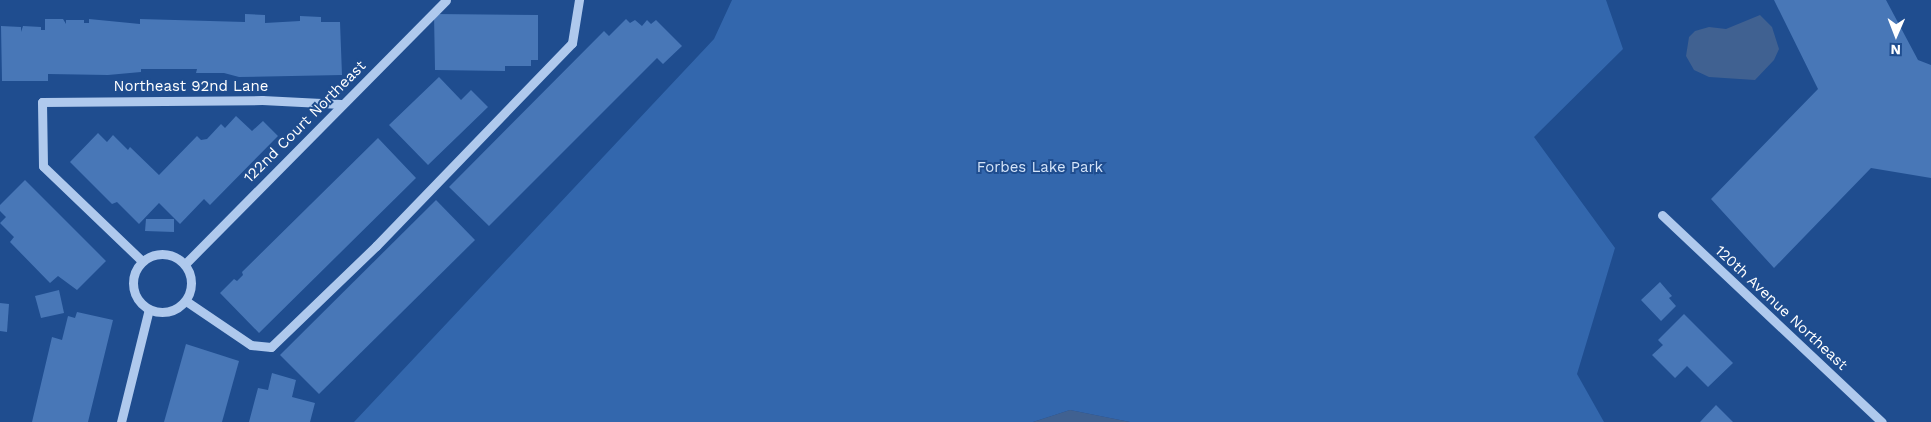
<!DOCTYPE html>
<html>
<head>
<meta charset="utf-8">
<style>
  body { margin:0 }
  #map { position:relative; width:1931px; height:422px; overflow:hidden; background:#1f4d8f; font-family:"Work Sans",sans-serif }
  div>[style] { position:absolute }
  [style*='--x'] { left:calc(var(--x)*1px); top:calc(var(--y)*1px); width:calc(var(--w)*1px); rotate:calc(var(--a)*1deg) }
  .green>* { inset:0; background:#3367ad }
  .water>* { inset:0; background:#406191 }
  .building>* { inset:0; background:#4877b7 }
  .minor>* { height:9px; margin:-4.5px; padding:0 4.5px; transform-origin:4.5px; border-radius:4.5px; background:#afc9ed }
  .minor>.ring { margin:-4.5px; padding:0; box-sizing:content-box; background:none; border:9px solid #afc9ed; border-radius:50% }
  span { translate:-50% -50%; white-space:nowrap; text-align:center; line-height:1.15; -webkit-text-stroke:4px #1f4d8f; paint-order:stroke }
  .street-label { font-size:15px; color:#fff }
  .park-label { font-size:15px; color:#d4e4f9 }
  .north { position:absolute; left:1871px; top:10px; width:50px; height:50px; -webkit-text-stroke:4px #1f4d8f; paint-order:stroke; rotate:181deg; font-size:14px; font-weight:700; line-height:20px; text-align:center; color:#fff }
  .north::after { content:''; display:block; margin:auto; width:18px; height:22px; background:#fff; clip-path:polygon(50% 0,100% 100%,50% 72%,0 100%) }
</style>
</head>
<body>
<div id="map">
  <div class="green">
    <div style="clip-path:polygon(732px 0,1606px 0,1623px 49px,1534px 137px,1615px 248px,1577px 374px,1604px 422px,1130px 422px,1070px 410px,1033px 422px,354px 422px,714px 39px)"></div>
  </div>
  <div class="water">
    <div style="clip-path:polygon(1760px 15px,1772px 27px,1779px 49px,1774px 60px,1755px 80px,1709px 77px,1694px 70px,1686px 56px,1689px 37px,1695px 31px,1709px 27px,1726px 29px)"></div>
    <div style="clip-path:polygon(1070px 410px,1130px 422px,1033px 422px)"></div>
  </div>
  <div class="building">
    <div style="clip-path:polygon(1774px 0,1886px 0,1918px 60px,1931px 65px,1931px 178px,1871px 168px,1774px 268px,1711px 199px,1818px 89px)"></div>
    <div style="clip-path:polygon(245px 14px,265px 15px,265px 23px,300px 21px,300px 16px,321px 17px,321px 22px,340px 22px,342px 75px,239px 77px,224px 73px,196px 73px,197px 69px,141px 69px,141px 72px,108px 75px,48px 74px,48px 81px,2px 81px,1px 26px,21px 27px,21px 32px,23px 26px,41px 27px,41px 30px,45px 30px,45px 19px,63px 19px,66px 24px,66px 20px,84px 20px,84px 23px,89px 23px,89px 19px,140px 24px,140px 19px,245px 22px)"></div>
    <div style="clip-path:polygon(434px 14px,538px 15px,538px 60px,531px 60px,531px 66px,505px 66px,505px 71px,435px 70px)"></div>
    <div style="clip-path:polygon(626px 19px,630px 23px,635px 20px,642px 26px,647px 20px,651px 24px,656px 20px,682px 46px,663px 64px,657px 58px,489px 226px,449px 187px,604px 31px,609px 36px)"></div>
    <div style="clip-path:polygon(439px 77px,461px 100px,471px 90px,488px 107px,428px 165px,389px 125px)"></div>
    <div style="clip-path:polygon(236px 116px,252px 131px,263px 121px,278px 136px,210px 205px,204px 199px,180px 224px,159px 203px,139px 224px,117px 202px,112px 204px,70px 162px,98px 133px,107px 142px,113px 135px,128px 150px,130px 147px,159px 175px,197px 136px,201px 140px,207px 139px,221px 124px,225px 128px)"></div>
    <div style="clip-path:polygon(378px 138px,416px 178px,259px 333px,220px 293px,234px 279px,237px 281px,243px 275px,242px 272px)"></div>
    <div style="clip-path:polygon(25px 180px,106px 261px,77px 290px,58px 276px,50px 283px,10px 242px,14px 237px,0 223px,6px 217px,0 211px,0 205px)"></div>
    <div style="clip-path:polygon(436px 200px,475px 240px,319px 394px,280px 355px)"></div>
    <div style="clip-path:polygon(146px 219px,174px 219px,174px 232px,145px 231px)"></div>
    <div style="clip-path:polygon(1660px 282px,1672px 296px,1669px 298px,1676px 306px,1661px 321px,1641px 300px)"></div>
    <div style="clip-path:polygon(59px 290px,64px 313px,41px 318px,35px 296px)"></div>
    <div style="clip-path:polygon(0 303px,9px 304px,7px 332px,0 331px)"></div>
    <div style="clip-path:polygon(77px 312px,113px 320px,88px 422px,32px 422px,52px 337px,62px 340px,68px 316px,75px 318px)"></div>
    <div style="clip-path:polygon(1684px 314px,1733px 363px,1708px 387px,1687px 366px,1675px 378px,1652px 355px,1663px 345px,1658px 340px)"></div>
    <div style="clip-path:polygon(186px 344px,239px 361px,222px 422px,164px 422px)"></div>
    <div style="clip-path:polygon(272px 373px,296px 380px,292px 397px,315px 403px,310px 422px,249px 422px,258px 388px,268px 390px)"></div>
    <div style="clip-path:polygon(1716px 405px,1733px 422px,1700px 422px)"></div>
  </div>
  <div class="minor">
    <div style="--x:1662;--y:215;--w:302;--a:43.3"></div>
    <div class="ring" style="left:133px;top:254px;width:49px;height:49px"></div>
    <div style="--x:142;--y:261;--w:137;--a:-136.2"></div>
    <div style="--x:43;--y:166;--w:64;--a:-90.9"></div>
    <div style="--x:42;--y:102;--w:220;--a:-0.5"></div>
    <div style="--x:262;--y:100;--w:79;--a:2.9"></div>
    <div style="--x:185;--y:264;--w:371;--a:-45.3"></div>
    <div style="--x:186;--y:301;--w:78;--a:34.1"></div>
    <div style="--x:251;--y:345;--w:20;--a:6"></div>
    <div style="--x:271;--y:347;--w:146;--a:-43.9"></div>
    <div style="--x:376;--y:246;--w:282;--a:-46"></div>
    <div style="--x:572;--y:43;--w:44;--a:-80.8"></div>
    <div style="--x:121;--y:422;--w:116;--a:-76.1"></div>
  </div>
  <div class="street-label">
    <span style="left:191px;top:87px">Northeast 92nd Lane</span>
    <span style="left:305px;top:122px;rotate:-45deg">122nd Court Northeast</span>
    <span style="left:1781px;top:308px;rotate:43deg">120th Avenue Northeast</span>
  </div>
  <div class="park-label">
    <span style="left:1040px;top:168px">Forbes Lake Park</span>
  </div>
  <div class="north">N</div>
</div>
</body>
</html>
